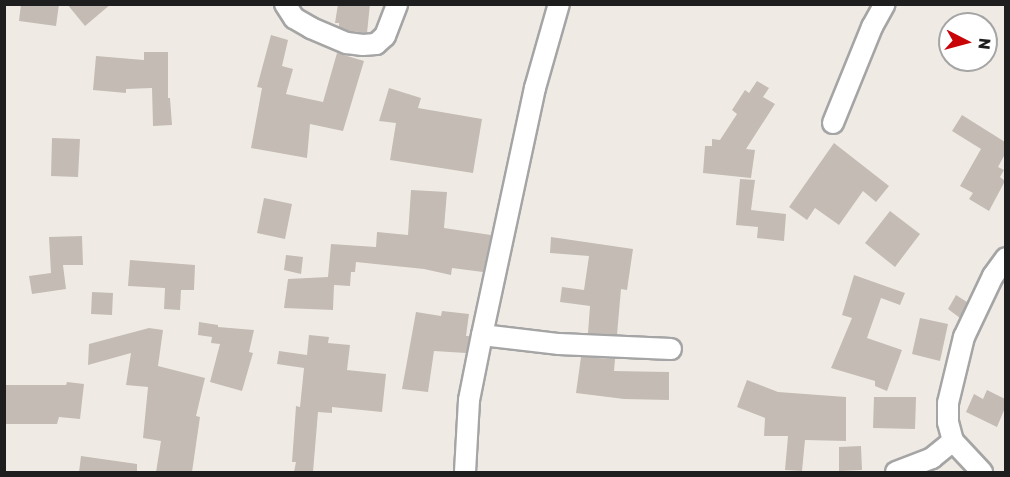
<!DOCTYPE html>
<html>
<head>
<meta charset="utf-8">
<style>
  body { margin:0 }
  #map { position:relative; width:1010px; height:477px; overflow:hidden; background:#efebe4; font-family:Rubik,sans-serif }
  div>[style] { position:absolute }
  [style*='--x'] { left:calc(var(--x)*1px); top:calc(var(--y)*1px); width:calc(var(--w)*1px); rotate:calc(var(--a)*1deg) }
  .building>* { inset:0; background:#c3bbb4 }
  .roads { filter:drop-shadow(2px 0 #a5a5a5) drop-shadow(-2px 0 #a5a5a5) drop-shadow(0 2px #a5a5a5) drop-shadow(0 -2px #a5a5a5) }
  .street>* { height:20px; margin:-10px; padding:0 10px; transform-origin:10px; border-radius:10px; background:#fff }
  span { translate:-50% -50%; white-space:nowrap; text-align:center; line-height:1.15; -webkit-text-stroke:4.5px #fff; paint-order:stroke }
  .frame { position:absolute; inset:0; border:6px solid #1e1e1e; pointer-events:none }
  .north { position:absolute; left:938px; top:12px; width:60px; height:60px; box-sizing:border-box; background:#fff; border:2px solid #a5a5a5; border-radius:50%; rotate:96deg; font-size:16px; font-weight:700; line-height:24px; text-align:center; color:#1e1e1e }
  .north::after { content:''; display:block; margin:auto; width:21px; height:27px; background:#c80407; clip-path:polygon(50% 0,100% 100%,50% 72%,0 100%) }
</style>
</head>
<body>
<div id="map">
  <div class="building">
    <div style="clip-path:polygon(21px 4px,59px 4px,56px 26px,19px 21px)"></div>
    <div style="clip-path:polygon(67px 4px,111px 4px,85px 26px)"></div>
    <div style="clip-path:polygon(338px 4px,370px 4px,367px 33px,350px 31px,339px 27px,339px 23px,335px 23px)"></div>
    <div style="clip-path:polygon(271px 35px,288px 40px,282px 66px,293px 69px,286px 94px,323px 102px,337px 53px,364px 61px,343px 131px,310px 124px,307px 158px,251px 148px,262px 88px,257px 87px)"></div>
    <div style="clip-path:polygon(144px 52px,168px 52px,168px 98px,170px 98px,172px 125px,153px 126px,152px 88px,126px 89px,126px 93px,93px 90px,96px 56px,144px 60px)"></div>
    <div style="clip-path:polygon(757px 81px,769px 88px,763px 97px,775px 104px,746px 149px,755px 150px,751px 178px,703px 173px,705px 146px,712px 146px,712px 139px,720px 140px,737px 114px,732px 110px,745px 90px,749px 93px)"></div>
    <div style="clip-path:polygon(389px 88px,421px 98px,418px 108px,482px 119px,473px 173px,390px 160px,396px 123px,379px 121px)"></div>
    <div style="clip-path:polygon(962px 115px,1005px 142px,1005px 154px,998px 167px,1004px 170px,1000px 177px,1005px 181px,989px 211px,969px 199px,973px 193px,960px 186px,981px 149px,952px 131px)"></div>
    <div style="clip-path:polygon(52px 138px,80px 139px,78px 177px,51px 176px)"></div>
    <div style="clip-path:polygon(834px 143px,889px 186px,876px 202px,863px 191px,839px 225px,815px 208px,807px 220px,789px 207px)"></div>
    <div style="clip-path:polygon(740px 179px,755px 180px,751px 210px,786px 214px,784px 241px,757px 238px,758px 227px,736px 225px)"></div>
    <div style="clip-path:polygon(411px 190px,447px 192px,444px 228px,491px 235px,483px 272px,452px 268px,451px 275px,424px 269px,356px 262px,355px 272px,351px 272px,350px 286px,334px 285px,333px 310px,284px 308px,288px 279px,328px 277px,331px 244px,376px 247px,377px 232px,408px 235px)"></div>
    <div style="clip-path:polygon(264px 198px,292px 204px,285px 239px,257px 233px)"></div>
    <div style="clip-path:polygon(890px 211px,920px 234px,895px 267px,865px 243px)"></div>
    <div style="clip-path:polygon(82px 236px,83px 265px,63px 265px,66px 289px,32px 294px,29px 276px,51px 273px,49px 237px)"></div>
    <div style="clip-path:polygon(551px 237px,633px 249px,627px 290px,621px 289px,617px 335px,588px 333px,590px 306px,560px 302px,562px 287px,584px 290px,589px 256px,550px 253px)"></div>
    <div style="clip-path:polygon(286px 255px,303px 257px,301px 274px,284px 270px)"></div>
    <div style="clip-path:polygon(130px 260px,195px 265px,194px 290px,181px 290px,180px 310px,164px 309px,165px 288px,128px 286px)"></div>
    <div style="clip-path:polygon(854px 275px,905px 293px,900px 305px,881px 298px,867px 338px,902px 350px,887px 391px,875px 386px,875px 381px,831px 368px,852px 318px,842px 315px)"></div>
    <div style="clip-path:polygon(92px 292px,113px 293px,112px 315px,91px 314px)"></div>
    <div style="clip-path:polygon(956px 295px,967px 302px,960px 318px,948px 309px)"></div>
    <div style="clip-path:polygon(442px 311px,469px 314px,466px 336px,470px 336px,466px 353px,434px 351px,428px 392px,402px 389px,416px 312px,441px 316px)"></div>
    <div style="clip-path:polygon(920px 318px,948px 324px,940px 361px,912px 354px)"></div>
    <div style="clip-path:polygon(199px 322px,218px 325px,218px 327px,254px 330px,249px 352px,253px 353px,242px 391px,210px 382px,220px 344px,211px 343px,212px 337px,198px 335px)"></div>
    <div style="clip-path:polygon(149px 328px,163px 330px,158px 366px,205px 378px,196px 416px,200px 417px,192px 472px,156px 472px,161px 441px,143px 438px,148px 387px,126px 385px,131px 353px,88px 365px,89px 344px)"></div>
    <div style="clip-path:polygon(309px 335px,329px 337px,328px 343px,350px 345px,347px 370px,386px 374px,382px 412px,332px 407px,332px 413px,318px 412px,313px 472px,294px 472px,296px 462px,292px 462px,296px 406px,300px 407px,304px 368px,277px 364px,279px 351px,307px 355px)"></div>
    <div style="clip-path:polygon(581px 357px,615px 359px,614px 371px,669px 372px,669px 400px,624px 399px,576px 393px)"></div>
    <div style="clip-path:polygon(747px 380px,778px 392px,846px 397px,846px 441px,805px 440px,802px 471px,785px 470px,788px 436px,764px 436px,765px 418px,737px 407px)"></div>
    <div style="clip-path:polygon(67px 382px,84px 384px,80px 419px,59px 417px,57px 424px,4px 424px,4px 385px,66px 385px)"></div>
    <div style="clip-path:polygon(987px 390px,1005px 399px,1005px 408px,997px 427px,966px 412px,974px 394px,983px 399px)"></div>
    <div style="clip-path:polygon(874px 397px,916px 397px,915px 429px,873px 428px)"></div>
    <div style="clip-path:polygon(861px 446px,862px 470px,839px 471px,839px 447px)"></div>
    <div style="clip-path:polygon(81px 456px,137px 464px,137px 472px,79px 472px)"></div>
  </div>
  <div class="roads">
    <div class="street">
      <div style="--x:285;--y:4;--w:17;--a:57"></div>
      <div style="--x:294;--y:18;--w:20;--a:30"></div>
      <div style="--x:311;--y:28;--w:39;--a:23"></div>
      <div style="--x:347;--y:43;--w:16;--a:7"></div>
      <div style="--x:363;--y:45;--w:13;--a:-4"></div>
      <div style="--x:376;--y:44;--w:12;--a:-42"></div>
      <div style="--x:385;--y:36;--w:34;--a:-69"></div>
      <div style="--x:833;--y:123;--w:104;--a:-67.9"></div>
      <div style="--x:872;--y:27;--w:26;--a:-61"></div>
      <div style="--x:482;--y:335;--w:78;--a:6.7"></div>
      <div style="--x:559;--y:344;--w:112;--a:2.6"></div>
      <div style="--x:465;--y:472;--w:72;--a:-86.8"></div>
      <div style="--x:469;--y:400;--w:66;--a:-78.7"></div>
      <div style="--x:482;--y:335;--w:253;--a:-77.9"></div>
      <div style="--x:535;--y:88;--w:87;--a:-74.1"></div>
      <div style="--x:896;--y:472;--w:39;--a:-21"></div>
      <div style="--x:932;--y:458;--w:27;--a:-39"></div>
      <div style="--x:982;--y:472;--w:42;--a:-133.1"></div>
      <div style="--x:953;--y:441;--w:20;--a:-105"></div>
      <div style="--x:948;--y:422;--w:19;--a:-90"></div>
      <div style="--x:948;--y:403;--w:68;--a:-76.4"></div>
      <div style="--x:964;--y:337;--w:68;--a:-64.6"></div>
      <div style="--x:993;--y:276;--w:22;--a:-54"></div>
    </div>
  </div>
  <div class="frame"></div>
  <div class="north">N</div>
</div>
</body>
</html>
